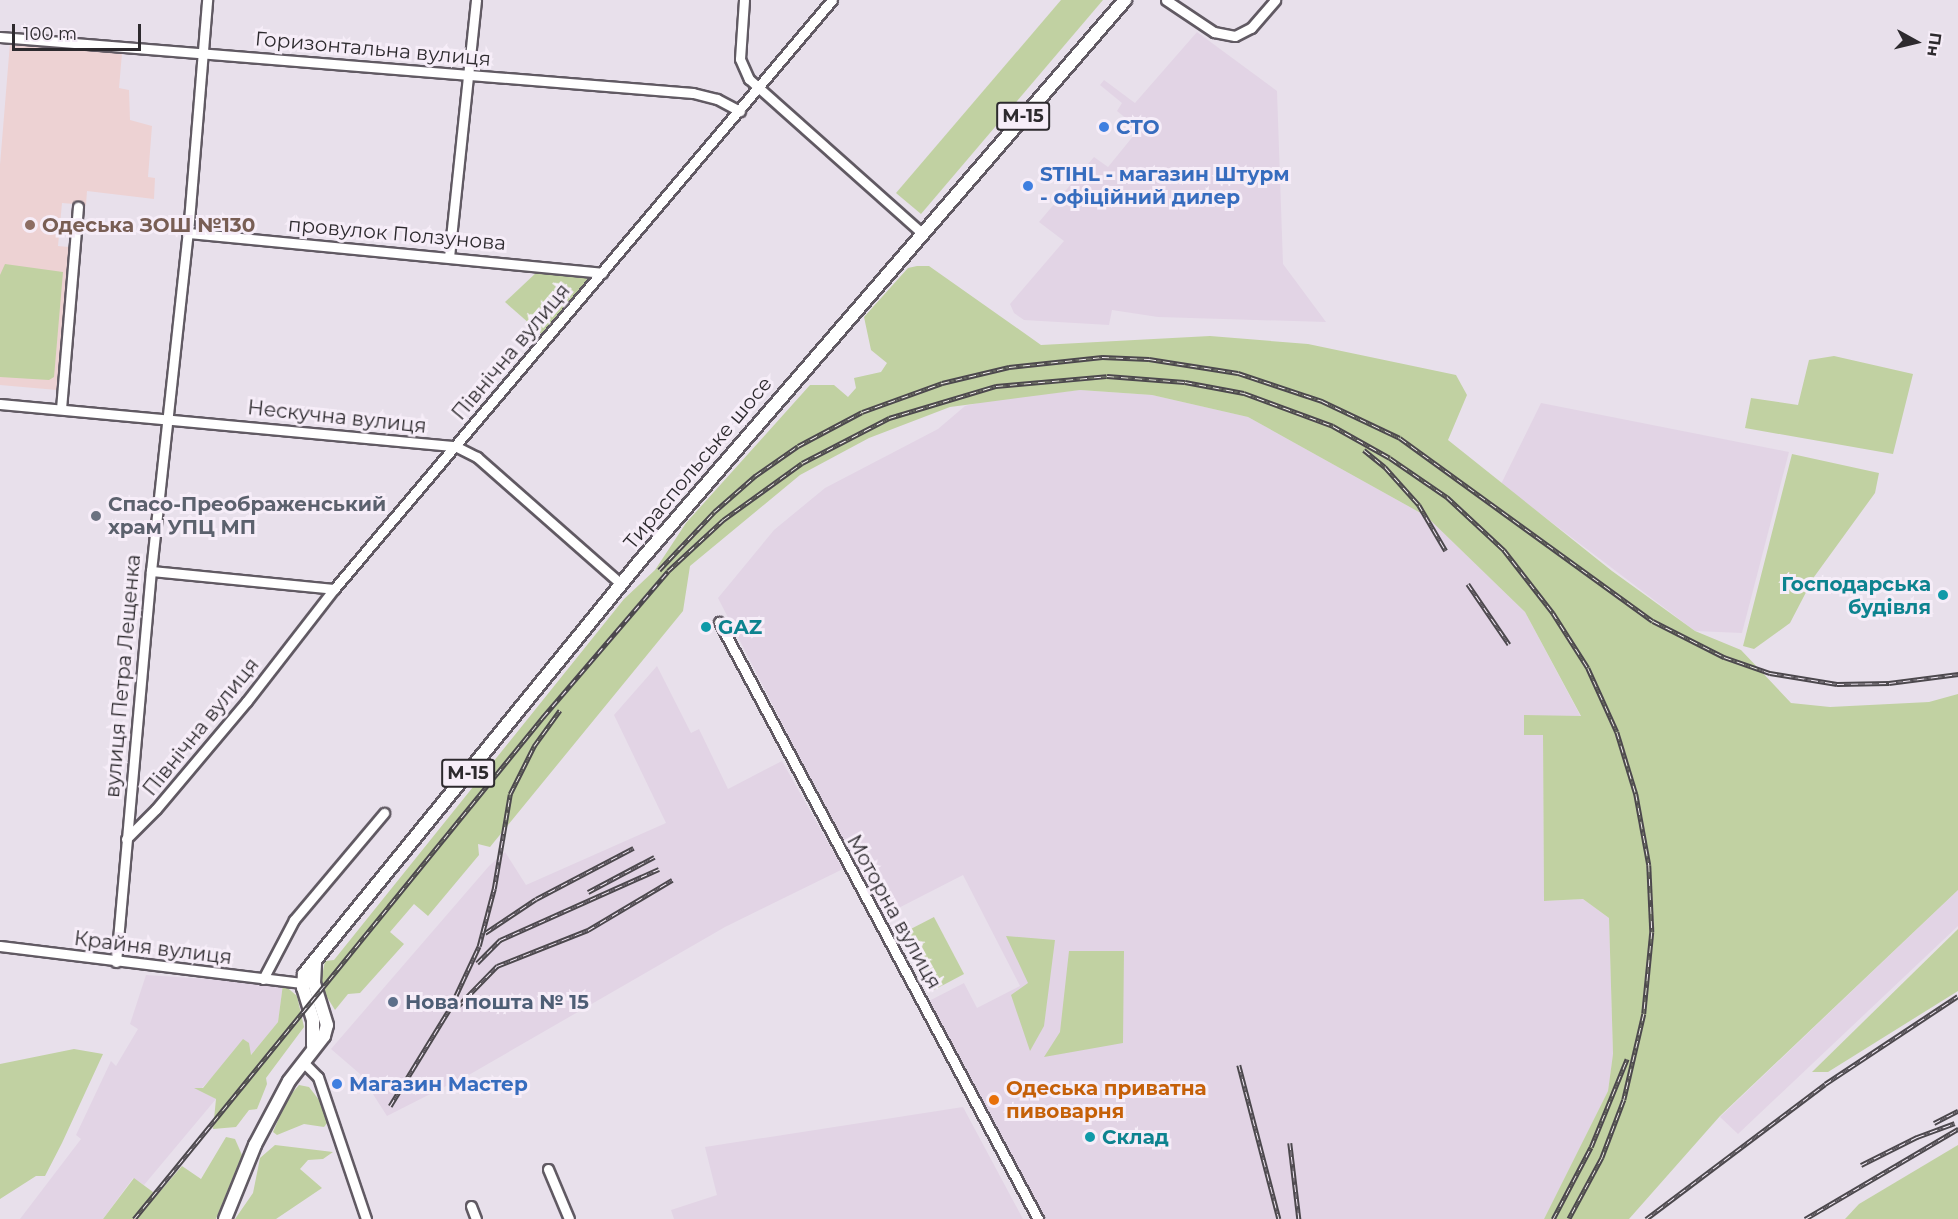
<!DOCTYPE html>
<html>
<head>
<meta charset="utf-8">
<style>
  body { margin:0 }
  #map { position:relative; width:1958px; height:1219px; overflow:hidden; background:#e8e0eb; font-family:Montserrat,sans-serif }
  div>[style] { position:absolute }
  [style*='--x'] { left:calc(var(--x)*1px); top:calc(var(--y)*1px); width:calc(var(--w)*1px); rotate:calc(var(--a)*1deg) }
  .built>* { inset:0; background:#e2d4e5 }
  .education>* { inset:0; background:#edd2d3 }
  .green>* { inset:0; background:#c1d1a2 }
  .roads { filter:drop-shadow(2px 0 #615a63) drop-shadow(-2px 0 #615a63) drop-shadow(0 2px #615a63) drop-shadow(0 -2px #615a63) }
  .minor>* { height:9px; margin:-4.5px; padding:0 4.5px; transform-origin:4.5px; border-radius:4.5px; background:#fff }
  .major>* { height:12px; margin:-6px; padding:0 6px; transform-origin:6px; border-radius:6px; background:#fff }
  .rail>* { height:4.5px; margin-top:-2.25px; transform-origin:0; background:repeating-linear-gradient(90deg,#f6edf8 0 7px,#4c484d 0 14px); box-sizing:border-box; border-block:2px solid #4c484d }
  .dots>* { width:16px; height:16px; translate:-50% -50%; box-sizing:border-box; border:3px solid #f6edf8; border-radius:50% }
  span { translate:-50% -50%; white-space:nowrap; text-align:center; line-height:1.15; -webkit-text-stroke:6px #f6edf8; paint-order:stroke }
  .shield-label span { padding:2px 4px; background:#f6edf8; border:2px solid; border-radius:4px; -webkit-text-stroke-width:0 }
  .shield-label { font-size:18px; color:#2d2a2e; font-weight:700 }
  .street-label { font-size:20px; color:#2d2a2e }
  .shop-label { font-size:20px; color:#366cbe; font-weight:700 }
  .left { translate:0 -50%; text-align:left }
  .education-label { font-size:20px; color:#785e54; font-weight:700 }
  .worship-label { font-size:20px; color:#5b616d; font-weight:700 }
  .culture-label { font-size:20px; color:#0d838f; font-weight:700 }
  .right { translate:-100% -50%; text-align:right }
  .service-label { font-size:20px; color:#4e5e75; font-weight:700 }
  .food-label { font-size:20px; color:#c56008; font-weight:700 }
  .north { position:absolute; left:1886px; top:12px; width:60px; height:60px; -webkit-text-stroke:4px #f6edf8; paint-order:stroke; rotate:98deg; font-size:16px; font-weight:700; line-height:24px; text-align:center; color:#2d2a2e }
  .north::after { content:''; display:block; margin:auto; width:21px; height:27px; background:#2d2a2e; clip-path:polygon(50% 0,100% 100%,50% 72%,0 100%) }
  .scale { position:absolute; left:12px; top:24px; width:129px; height:27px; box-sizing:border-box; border:3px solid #2d2a2e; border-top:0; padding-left:8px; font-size:18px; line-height:21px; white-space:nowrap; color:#2d2a2e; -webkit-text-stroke:4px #f6edf8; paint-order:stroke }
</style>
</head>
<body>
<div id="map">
  <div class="built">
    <div style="clip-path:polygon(1197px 32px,1277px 91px,1283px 264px,1326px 322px,1158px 317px,1112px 310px,1109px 325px,1024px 320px,1014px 313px,1010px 304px,1064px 241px,1039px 222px,1094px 157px,1108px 167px,1139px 129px,1117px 111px,1122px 103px,1100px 85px,1104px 80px,1135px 103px)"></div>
    <div style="clip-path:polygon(1080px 390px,1152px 395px,1248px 417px,1426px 516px,1525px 612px,1581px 717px,1524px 716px,1524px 735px,1543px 735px,1544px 901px,1583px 899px,1609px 918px,1613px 1055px,1608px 1091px,1544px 1219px,1044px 1219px,925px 1003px,964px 983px,977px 1008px,1020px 986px,963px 875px,881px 917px,718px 598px,774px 530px,825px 488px,938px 429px,965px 406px,1000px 398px)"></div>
    <div style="clip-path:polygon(1541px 403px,1789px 452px,1742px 633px,1695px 631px,1501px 484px)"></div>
    <div style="clip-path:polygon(657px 666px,691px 733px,699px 729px,728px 789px,782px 761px,843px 869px,725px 927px,467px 1076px,471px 1084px,453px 1091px,448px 1085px,387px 1116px,360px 1074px,331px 1049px,489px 866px,505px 852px,526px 885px,666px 823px,614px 715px)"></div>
    <div style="clip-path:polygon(1958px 890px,1958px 926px,1738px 1134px,1720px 1117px)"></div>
    <div style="clip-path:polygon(146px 975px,283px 984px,278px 1022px,250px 1056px,221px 1068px,202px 1088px,196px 1088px,216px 1099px,144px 1185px,133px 1178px,103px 1219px,20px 1219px,81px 1139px,76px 1135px,111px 1061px,116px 1066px,138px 1029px,130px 1024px)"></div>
    <div style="clip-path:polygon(963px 1107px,1023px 1219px,674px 1219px,671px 1210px,717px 1195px,705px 1147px)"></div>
  </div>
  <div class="education">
    <div style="clip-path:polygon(10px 43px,122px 53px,119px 88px,129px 90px,130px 120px,152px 126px,148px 177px,155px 178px,154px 199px,87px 191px,86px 205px,62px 203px,58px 246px,69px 247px,57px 390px,0 385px,0 165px)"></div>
  </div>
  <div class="green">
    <div style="clip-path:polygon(1061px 0,1103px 0,921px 214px,896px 193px)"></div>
    <div style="clip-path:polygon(5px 264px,63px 272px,54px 377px,49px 380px,0 377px,0 275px)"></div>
    <div style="clip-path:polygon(917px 266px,929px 266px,1041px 345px,1210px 336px,1308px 344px,1456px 375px,1467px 395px,1448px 440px,1612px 571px,1695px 631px,1741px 650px,1791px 703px,1830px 707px,1929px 702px,1958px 694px,1958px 890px,1720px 1116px,1629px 1219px,1544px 1219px,1608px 1091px,1613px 1054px,1609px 918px,1583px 899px,1544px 901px,1543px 735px,1524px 735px,1524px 715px,1581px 716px,1525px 612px,1426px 516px,1248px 417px,1152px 395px,1080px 390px,950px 407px,869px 438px,800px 475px,690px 566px,683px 611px,490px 847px,478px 844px,479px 855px,428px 916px,414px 904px,390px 932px,404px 944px,360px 993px,348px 994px,335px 1010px,320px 986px,325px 961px,334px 960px,624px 599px,655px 570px,686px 523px,810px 385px,834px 385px,848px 397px,856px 388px,854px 378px,881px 372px,887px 363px,871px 350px,864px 317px,908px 268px)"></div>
    <div style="clip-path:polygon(538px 271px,599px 277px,546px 338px,505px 302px)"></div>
    <div style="clip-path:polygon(1834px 356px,1913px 374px,1893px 454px,1745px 428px,1751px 398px,1798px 405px,1809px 360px)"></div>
    <div style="clip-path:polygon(1792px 454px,1879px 473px,1875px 493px,1814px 577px,1790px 623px,1754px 649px,1743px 646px)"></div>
    <div style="clip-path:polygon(934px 917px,964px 974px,934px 990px,903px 933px)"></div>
    <div style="clip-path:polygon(1958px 929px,1958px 991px,1828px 1072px,1812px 1072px)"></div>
    <div style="clip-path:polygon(1006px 936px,1055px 940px,1044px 1026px,1030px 1051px,1011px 995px,1028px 983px)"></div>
    <div style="clip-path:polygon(1069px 951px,1124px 951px,1123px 1043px,1044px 1057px,1060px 1032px)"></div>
    <div style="clip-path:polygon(283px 984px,297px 996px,304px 1027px,266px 1078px,267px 1084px,257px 1109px,249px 1110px,236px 1127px,213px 1129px,216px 1099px,194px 1088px,203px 1088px,243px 1039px,249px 1043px,251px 1055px,278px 1022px)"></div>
    <div style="clip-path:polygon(74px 1049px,103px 1054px,62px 1143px,45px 1176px,36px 1176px,0 1199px,0 1064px)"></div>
    <div style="clip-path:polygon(299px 1085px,309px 1087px,323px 1105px,328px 1122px,324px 1127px,304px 1124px,277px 1135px,273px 1132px,287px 1099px)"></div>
    <div style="clip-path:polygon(226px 1137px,235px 1139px,242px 1155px,216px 1219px,103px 1219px,134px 1178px,157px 1195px,182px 1166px,201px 1179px)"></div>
    <div style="clip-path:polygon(275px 1145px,333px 1152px,323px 1159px,308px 1160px,300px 1169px,322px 1188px,276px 1219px,235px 1219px,253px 1193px,260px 1158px)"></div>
    <div style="clip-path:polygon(1958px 1145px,1958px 1219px,1845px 1219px,1859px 1204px)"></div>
  </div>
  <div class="roads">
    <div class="minor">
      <div style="--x:744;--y:0;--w:59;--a:93.9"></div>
      <div style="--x:740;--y:59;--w:22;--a:66"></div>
      <div style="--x:749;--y:79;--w:230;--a:41.7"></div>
      <div style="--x:1166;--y:0;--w:58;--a:33.7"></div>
      <div style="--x:1214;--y:32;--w:21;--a:11"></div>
      <div style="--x:1235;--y:36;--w:18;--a:-27"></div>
      <div style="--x:1251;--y:28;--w:37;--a:-49"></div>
      <div style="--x:0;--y:37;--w:695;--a:4.62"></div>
      <div style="--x:693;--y:93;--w:25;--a:14"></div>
      <div style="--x:717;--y:99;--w:26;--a:28"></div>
      <div style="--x:188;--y:233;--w:416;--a:5.5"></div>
      <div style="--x:449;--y:257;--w:258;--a:-84"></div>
      <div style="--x:0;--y:404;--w:457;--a:5.3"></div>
      <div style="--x:455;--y:446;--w:25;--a:27"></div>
      <div style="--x:477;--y:457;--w:192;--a:41.4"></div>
      <div style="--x:61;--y:409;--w:203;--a:-85.2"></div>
      <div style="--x:151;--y:571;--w:184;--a:5.6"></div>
      <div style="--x:719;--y:622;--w:677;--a:61.88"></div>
      <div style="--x:126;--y:839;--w:42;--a:-45"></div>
      <div style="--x:156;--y:809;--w:141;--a:-49.9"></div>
      <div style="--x:247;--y:701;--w:142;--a:-52.2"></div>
      <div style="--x:334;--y:589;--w:771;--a:-49.79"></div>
      <div style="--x:0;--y:946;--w:304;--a:7"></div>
      <div style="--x:116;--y:962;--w:393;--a:-84.9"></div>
      <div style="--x:151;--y:571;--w:340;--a:-83.8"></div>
      <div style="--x:188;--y:233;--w:234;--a:-85.3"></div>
      <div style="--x:263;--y:979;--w:67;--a:-62.3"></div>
      <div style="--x:294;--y:920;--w:140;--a:-49.9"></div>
      <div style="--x:303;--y:1062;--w:21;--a:45"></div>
      <div style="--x:318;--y:1077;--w:150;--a:71.3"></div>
      <div style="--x:548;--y:1169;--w:54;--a:67.2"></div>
      <div style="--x:471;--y:1206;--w:14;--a:69"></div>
    </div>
    <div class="major">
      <div style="--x:313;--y:1046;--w:26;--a:-90"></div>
      <div style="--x:313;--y:1020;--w:34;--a:-107"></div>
      <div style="--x:303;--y:988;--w:14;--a:-86"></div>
      <div style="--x:304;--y:974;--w:532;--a:-50.87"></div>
      <div style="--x:640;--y:561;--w:742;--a:-49.16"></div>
      <div style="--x:225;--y:1219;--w:80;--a:-67.9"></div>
      <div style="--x:255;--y:1145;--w:72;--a:-62"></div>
      <div style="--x:289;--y:1081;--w:57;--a:-52.1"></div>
      <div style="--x:324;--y:1036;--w:11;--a:-75"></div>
      <div style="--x:327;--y:1025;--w:44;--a:-107.2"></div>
      <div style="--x:314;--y:983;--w:21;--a:-87"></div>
    </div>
  </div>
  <div class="rail">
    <div style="--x:1364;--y:450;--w:27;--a:39"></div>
    <div style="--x:1385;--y:467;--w:51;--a:48.2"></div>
    <div style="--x:1419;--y:505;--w:53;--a:59.6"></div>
    <div style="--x:659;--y:570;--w:80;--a:-46.5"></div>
    <div style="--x:714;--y:512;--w:55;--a:-41.3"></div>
    <div style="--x:755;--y:476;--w:52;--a:-34.9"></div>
    <div style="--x:798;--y:446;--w:72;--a:-28"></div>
    <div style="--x:862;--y:412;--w:85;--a:-19.9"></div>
    <div style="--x:942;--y:383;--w:69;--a:-13.4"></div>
    <div style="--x:1009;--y:367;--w:94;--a:-6.1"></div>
    <div style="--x:1102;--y:357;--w:47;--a:2.4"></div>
    <div style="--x:1149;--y:359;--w:90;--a:8.9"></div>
    <div style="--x:1238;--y:373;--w:89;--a:18.4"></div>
    <div style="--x:1322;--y:401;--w:86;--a:25.4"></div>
    <div style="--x:1400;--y:438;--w:312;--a:35.9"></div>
    <div style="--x:1653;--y:621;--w:80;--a:26.9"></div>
    <div style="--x:1724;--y:657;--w:49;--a:19.2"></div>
    <div style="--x:1770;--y:673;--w:68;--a:9.3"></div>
    <div style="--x:1837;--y:684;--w:52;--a:-1.1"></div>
    <div style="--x:1889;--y:683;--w:70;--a:-7.4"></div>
    <div style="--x:1468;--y:584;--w:73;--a:55.7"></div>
    <div style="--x:588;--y:892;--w:75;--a:-27.9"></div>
    <div style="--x:485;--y:933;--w:61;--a:-33.7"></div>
    <div style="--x:536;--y:899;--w:110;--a:-27.7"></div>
    <div style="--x:477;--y:963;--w:33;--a:-45"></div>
    <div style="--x:500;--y:940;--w:174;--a:-24.1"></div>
    <div style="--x:456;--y:1008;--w:59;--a:-45.7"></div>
    <div style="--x:497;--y:966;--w:98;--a:-21.6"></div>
    <div style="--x:588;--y:930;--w:98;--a:-30.8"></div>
    <div style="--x:1239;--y:1065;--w:159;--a:75.4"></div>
    <div style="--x:390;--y:1106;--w:115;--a:-58.5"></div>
    <div style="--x:450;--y:1008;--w:68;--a:-64.9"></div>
    <div style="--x:479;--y:946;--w:59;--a:-75.3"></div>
    <div style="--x:494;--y:889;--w:96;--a:-80.4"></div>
    <div style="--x:510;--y:794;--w:54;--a:-63.4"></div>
    <div style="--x:534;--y:746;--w:44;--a:-54.2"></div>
    <div style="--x:1934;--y:1123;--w:27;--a:-27"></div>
    <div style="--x:1290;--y:1143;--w:77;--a:83.2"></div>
    <div style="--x:1861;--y:1165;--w:63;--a:-26.6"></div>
    <div style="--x:1917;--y:1137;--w:40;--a:-20.2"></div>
    <div style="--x:134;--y:1219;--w:648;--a:-50.83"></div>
    <div style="--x:543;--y:717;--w:192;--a:-49.4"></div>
    <div style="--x:668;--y:571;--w:75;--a:-42.8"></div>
    <div style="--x:723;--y:520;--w:97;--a:-35.8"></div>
    <div style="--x:802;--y:463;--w:98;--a:-27.3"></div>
    <div style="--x:889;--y:418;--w:112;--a:-16.7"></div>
    <div style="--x:996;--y:386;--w:111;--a:-5.1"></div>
    <div style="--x:1107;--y:376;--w:78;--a:4.4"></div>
    <div style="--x:1185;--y:382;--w:60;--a:10.6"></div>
    <div style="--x:1244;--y:393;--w:95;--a:20.3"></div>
    <div style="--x:1333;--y:426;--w:65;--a:29.3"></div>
    <div style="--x:1390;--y:458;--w:69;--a:34.4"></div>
    <div style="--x:1447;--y:497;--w:78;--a:42.9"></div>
    <div style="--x:1504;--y:550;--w:80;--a:52.1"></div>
    <div style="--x:1553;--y:613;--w:65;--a:57.5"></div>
    <div style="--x:1588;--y:668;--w:70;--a:65.6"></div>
    <div style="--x:1617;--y:732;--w:65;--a:73"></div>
    <div style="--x:1636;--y:794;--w:72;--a:79.6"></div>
    <div style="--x:1649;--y:865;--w:67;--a:87.4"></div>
    <div style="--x:1652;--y:932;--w:82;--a:95.6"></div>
    <div style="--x:1644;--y:1014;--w:88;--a:103.1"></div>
    <div style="--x:1624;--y:1100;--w:62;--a:110.8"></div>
    <div style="--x:1602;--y:1158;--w:69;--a:118.4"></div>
    <div style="--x:1553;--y:1219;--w:81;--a:-62.2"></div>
    <div style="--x:1591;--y:1147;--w:95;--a:-67.8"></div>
    <div style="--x:1646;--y:1219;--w:224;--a:-37"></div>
    <div style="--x:1825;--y:1084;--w:159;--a:-33.5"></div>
    <div style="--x:1805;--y:1219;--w:178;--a:-30.5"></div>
  </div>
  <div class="dots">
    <div style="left:1104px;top:127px;background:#3f7fe0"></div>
    <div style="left:1028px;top:186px;background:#3f7fe0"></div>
    <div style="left:30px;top:225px;background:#8d6e63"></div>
    <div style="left:96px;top:516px;background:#6b7280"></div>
    <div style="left:1943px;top:595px;background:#0f9aa8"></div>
    <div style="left:706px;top:627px;background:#0f9aa8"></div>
    <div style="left:393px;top:1002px;background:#5c6f8a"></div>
    <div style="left:337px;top:1084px;background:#3f7fe0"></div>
    <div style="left:994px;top:1100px;background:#e8710a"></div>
    <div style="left:1090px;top:1137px;background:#0f9aa8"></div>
  </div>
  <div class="shield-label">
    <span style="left:1023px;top:116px">М-15</span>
    <span style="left:468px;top:773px">М-15</span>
  </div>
  <div class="street-label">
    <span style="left:373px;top:49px;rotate:5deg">Горизонтальна вулиця</span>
    <span style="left:397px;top:234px;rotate:5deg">провулок Ползунова</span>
    <span style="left:511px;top:352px;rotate:-50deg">Північна вулиця</span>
    <span style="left:337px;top:417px;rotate:6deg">Нескучна вулиця</span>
    <span style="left:698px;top:463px;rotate:-50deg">Тираспольське шосе</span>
    <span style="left:123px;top:676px;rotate:-85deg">вулиця Петра Лещенка</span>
    <span style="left:201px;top:727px;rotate:-51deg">Північна вулиця</span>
    <span style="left:894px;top:912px;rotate:61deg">Моторна вулиця</span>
    <span style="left:153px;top:948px;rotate:7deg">Крайня вулиця</span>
  </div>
  <div class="shop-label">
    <span class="left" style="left:1116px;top:127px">СТО</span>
    <span class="left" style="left:1040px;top:186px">STIHL - магазин Штурм<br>- офіційний дилер</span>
    <span class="left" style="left:349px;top:1084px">Магазин Мастер</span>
  </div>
  <div class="education-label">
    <span class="left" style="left:42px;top:225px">Одеська ЗОШ №130</span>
  </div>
  <div class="worship-label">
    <span class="left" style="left:108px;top:516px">Спасо-Преображенський<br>храм УПЦ МП</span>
  </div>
  <div class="culture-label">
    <span class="right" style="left:1931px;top:596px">Господарська<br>будівля</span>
    <span class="left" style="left:718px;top:627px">GAZ</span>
    <span class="left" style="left:1102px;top:1137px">Склад</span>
  </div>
  <div class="service-label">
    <span class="left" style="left:405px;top:1002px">Нова пошта № 15</span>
  </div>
  <div class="food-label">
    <span class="left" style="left:1006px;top:1100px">Одеська приватна<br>пивоварня</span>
  </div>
  <div class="north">Пн</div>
  <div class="scale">100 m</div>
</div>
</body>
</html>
